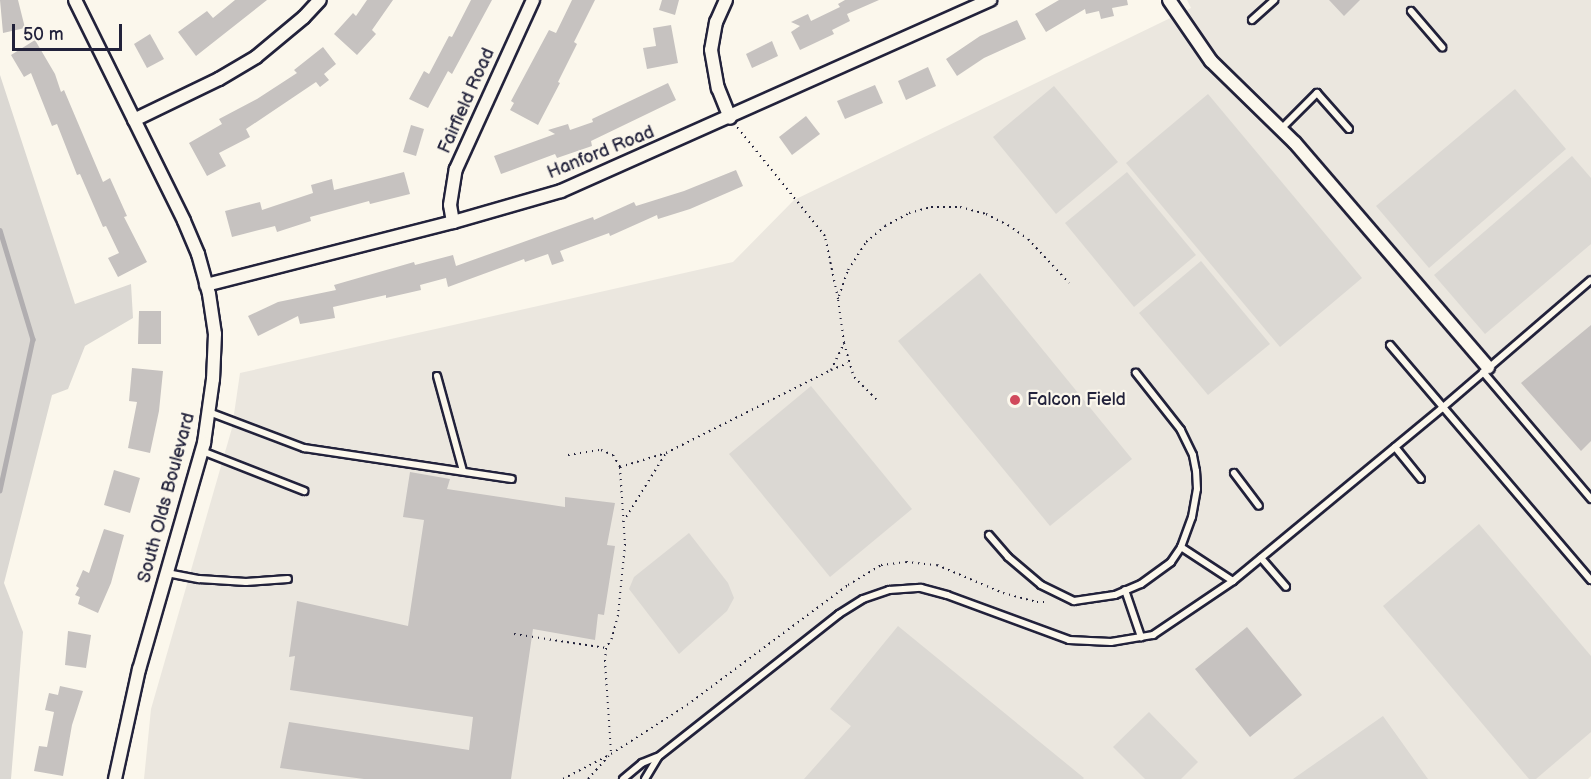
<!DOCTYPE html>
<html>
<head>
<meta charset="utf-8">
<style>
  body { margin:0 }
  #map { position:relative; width:1591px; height:779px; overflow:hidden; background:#fbf7ec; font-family:"Balsamiq Sans",sans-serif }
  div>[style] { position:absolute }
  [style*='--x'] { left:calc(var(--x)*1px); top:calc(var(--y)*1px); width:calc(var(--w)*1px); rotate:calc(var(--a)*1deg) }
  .built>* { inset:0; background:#ebe7df }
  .green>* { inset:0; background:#dbd8d3 }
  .stream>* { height:4.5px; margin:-2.25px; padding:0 2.25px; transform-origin:2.25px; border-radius:2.25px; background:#b1aeb0 }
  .building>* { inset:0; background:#c6c2c0 }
  .path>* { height:2px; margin-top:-1px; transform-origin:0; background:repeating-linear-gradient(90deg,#22223b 0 1.5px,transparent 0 6px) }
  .roads { filter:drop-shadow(2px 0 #22223b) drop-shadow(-2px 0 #22223b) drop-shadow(0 2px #22223b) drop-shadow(0 -2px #22223b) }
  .service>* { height:6px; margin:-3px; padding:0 3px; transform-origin:3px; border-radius:3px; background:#fbf7ec }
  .minor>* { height:12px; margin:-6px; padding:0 6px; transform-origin:6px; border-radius:6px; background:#fbf7ec }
  .dots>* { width:16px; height:16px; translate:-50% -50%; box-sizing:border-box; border:3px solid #fbf7ec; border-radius:50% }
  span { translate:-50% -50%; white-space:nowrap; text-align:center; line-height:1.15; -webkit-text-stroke:4.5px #fbf7ec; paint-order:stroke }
  .street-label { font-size:18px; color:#22223b }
  .poi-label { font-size:18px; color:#22223b }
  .left { translate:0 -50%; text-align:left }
  .scale { position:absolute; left:12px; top:24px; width:110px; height:27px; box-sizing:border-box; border:3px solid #22223b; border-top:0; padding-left:8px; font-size:18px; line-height:21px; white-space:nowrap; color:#22223b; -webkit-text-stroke:4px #fbf7ec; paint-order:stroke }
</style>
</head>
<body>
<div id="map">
  <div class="built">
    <div style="clip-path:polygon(1187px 0,1591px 0,1591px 776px,1588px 779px,144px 779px,151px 709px,232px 428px,240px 373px,733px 262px,794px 200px,1191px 8px)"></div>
  </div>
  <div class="green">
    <div style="clip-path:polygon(0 75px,75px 304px,131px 284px,133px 318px,85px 346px,68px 389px,52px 395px,4px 583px,23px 632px,11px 779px,0 779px)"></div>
    <div style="clip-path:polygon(1054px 86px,1118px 162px,1056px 214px,993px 137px)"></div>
    <div style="clip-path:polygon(1515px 89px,1566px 149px,1429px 268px,1376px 206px)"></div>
    <div style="clip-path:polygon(1208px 94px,1362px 278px,1280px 347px,1126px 163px)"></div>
    <div style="clip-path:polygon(1572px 156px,1591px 178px,1591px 244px,1485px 334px,1434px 275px)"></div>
    <div style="clip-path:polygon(1127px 172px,1196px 255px,1134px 307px,1065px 223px)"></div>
    <div style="clip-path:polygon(1201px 261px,1270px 344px,1208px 395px,1139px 313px)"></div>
    <div style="clip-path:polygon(980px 273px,1132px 459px,1050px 526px,898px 341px)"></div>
    <div style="clip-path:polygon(811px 386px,912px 509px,830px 577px,729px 454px)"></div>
    <div style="clip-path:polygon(1479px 524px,1591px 656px,1591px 732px,1536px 779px,1529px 779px,1383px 606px)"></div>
    <div style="clip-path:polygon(689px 533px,728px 583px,734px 598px,727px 611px,679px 654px,629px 589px,634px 577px)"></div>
    <div style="clip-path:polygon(898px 626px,1084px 778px,1083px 779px,804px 779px,851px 726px,830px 709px)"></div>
    <div style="clip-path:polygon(1149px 712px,1198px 762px,1181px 779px,1145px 779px,1113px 747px)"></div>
    <div style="clip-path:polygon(1383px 716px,1428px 779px,1293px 779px)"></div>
  </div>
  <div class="stream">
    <div style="--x:0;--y:230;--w:114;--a:73.2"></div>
    <div style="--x:33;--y:339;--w:155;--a:102.3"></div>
  </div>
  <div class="building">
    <div style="clip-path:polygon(0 0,18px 0,25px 28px,3px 33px)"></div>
    <div style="clip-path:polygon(235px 0,267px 0,196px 56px,178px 32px,207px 11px,213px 18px)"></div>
    <div style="clip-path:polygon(367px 0,393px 0,372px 30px,376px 34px,357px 55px,334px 34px,353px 13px,356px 16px)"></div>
    <div style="clip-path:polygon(471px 0,492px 0,452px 74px,448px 71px,428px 108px,409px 99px,424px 71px,429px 74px,449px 36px,452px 37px)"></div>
    <div style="clip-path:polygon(572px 0,595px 0,574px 42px,577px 44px,558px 82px,560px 83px,538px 125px,510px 110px,514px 103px,511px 101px,549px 30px,556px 33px)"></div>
    <div style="clip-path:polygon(662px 0,679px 0,675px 15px,659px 10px)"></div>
    <div style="clip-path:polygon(845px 0,879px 0,847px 14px,850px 21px,832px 30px,834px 34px,800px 50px,791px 32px,800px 26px,791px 22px,808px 14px,811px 21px,840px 7px,838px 4px)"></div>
    <div style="clip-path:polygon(1059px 0,1127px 0,1128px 5px,1112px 8px,1114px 16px,1101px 19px,1099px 11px,1086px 14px,1085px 9px,1046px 32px,1035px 14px)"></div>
    <div style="clip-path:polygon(1329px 0,1360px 0,1344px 16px)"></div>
    <div style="clip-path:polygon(1017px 20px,1026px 39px,984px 58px,957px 76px,946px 59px,980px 36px)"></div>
    <div style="clip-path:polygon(671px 25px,678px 63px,647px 69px,643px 48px,656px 46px,653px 28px)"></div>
    <div style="clip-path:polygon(150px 34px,164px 59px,147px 68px,134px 44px)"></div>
    <div style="clip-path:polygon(35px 40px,55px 74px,61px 92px,64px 90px,103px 182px,110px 178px,127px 216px,124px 217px,147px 262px,118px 277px,108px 258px,119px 253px,106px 226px,103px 227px,80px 174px,77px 175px,57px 124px,52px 126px,31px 73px,24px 77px,11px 55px)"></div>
    <div style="clip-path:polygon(772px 41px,778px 56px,752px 68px,746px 54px)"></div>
    <div style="clip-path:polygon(323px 47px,336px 64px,324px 74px,329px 80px,320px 87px,316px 82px,246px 129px,250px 137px,219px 153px,226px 166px,207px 176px,189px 143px,222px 124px,219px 119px,257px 99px,297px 73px,294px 70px)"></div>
    <div style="clip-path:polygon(928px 67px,936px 86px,906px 100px,898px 81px)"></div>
    <div style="clip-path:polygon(668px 83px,676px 100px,591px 141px,592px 146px,557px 158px,555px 154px,501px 174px,494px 156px,555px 134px,548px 130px,568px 124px,570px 130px,593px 122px,592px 119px)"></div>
    <div style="clip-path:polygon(875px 85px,883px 103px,845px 119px,837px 101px)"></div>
    <div style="clip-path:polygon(806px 116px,820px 134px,792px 155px,779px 137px)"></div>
    <div style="clip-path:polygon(411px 125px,424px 129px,416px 156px,403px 152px)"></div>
    <div style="clip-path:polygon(736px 170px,743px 186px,690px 209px,658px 219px,657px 215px,610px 236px,609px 233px,560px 251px,564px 261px,552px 265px,548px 254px,525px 262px,524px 259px,448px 287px,446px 278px,420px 285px,421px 290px,386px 298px,386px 295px,333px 307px,335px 318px,300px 324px,298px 316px,258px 336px,248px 316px,278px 302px,336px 290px,334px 285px,414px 262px,415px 265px,453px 255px,456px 266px,593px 217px,594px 220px,634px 202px,636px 206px,684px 191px)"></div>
    <div style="clip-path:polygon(404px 172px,410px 194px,370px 204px,369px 201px,310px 217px,311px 221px,277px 232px,275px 226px,232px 237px,225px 211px,260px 202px,262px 210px,313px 193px,311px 185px,332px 179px,334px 190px)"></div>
    <div style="clip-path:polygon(139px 311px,161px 311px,161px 344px,138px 344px)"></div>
    <div style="clip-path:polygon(1591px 325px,1591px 441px,1581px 451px,1521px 383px)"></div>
    <div style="clip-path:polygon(132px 368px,163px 371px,159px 411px,150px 453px,128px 448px,137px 402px,129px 401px)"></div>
    <div style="clip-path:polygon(114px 470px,140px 478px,130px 513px,104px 505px)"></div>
    <div style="clip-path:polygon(410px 472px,450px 479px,447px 489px,565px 507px,565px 497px,615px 503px,607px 545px,615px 546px,604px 615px,598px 614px,595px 640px,533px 629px,511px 779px,364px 779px,280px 768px,289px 722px,469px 750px,473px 717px,290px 690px,295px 656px,289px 657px,297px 601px,408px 626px,424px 520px,403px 517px)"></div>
    <div style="clip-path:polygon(104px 529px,124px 535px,111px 583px,98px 613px,78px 604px,80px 597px,75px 595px,79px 588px,76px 586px,83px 570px,89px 573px)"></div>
    <div style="clip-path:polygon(1247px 627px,1302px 695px,1250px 737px,1195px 669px)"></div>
    <div style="clip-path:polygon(68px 631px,91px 635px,86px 668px,65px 665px)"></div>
    <div style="clip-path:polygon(60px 686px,83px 691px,72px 725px,63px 776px,34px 771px,39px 746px,47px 747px,54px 712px,45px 710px,49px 693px,58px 695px)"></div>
  </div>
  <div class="path">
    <div style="--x:839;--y:296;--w:28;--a:-71"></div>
    <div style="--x:848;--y:270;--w:33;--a:-57"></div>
    <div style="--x:866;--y:242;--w:25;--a:-40"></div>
    <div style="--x:885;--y:226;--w:27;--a:-28"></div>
    <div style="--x:909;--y:213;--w:23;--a:-15"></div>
    <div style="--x:931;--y:207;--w:29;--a:0"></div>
    <div style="--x:960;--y:207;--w:27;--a:15"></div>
    <div style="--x:986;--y:214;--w:25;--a:27"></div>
    <div style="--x:1008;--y:225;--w:24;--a:35"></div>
    <div style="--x:1028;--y:239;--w:60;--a:47"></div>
    <div style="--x:844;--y:343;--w:35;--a:74"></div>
    <div style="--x:854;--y:377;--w:33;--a:45"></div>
    <div style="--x:831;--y:370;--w:18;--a:-22"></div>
    <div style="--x:568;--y:455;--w:33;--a:-9"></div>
    <div style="--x:601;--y:450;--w:13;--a:23"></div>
    <div style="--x:613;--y:455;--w:14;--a:60"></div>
    <div style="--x:620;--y:467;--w:77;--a:86.3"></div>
    <div style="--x:625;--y:544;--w:71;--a:95.6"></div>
    <div style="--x:618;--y:615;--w:24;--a:105"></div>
    <div style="--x:612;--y:638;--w:12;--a:121"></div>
    <div style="--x:606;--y:648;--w:12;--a:95"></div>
    <div style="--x:605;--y:660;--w:94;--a:86.3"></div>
    <div style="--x:611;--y:754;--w:90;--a:-32.8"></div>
    <div style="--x:687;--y:705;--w:201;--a:-36.7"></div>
    <div style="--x:848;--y:585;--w:39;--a:-31"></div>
    <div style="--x:881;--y:565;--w:25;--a:-7"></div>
    <div style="--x:906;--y:562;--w:31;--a:6"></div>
    <div style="--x:937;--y:565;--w:72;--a:23"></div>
    <div style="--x:1003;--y:593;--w:35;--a:15"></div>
    <div style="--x:1037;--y:602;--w:12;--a:0"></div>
    <div style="--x:620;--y:467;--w:48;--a:-16.9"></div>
    <div style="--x:666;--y:453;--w:185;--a:-26.7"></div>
    <div style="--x:831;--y:370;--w:30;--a:-64"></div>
    <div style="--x:844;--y:343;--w:44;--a:-97.8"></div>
    <div style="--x:838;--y:299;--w:64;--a:-101.7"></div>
    <div style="--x:825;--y:236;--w:140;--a:-128.9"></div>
    <div style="--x:623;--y:522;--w:81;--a:-58.1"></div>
    <div style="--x:514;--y:634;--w:93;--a:8.7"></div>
    <div style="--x:563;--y:779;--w:54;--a:-27.5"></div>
    <div style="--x:588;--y:779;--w:31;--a:-48"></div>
  </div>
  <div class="roads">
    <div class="service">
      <div style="--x:1411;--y:11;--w:48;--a:49.3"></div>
      <div style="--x:1252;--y:20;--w:30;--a:-42"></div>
      <div style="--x:1281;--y:129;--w:51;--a:-45"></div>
      <div style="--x:1317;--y:93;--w:48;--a:48.4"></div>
      <div style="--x:1390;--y:345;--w:309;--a:49.5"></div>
      <div style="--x:1483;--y:372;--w:167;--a:49.6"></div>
      <div style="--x:437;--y:376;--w:98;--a:74.7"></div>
      <div style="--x:209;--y:412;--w:102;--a:20.8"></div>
      <div style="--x:304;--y:448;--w:210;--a:8.5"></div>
      <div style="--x:1395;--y:447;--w:41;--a:50.9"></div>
      <div style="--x:202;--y:451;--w:110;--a:21.4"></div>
      <div style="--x:1234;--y:473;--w:41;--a:52.9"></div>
      <div style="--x:989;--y:535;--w:29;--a:49"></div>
      <div style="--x:1008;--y:557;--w:43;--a:40.3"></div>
      <div style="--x:1041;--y:585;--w:37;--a:26"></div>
      <div style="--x:1074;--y:601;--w:41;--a:-8.3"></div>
      <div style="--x:1115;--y:595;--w:28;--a:-23"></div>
      <div style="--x:1141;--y:584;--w:37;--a:-36"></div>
      <div style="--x:1171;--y:562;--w:18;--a:-56"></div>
      <div style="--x:1181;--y:547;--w:32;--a:-70"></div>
      <div style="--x:1192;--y:517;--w:28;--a:-80"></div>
      <div style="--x:1197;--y:489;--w:18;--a:-93"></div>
      <div style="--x:1196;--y:471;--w:16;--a:-101"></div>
      <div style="--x:1193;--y:455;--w:28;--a:-116"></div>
      <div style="--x:1181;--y:430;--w:73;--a:-128.3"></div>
      <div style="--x:1181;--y:547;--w:62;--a:33.2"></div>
      <div style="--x:1261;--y:558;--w:38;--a:49"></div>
      <div style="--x:167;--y:573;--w:33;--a:11"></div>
      <div style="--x:199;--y:579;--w:47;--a:3.7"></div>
      <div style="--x:246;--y:582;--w:42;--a:-4.1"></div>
      <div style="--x:1125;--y:590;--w:50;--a:71.2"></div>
      <div style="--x:623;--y:779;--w:25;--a:-40"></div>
      <div style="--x:642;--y:763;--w:16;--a:-22"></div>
      <div style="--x:645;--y:779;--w:26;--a:-59"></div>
      <div style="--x:658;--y:757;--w:231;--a:-38.3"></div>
      <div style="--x:839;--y:614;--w:28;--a:-32"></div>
      <div style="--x:863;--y:599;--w:28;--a:-19"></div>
      <div style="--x:889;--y:590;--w:32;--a:-4"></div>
      <div style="--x:921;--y:588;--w:27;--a:15"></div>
      <div style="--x:947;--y:595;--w:130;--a:20.2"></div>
      <div style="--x:1069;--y:640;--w:42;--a:2.7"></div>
      <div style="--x:1111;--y:642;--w:43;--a:-9.5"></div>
      <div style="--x:1153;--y:635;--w:97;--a:-34"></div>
      <div style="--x:1233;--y:581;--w:271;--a:-39.6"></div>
      <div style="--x:1442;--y:408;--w:196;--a:-40.7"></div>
    </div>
    <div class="minor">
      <div style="--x:75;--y:0;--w:246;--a:63.7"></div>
      <div style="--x:184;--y:221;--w:36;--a:67"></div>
      <div style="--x:198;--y:254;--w:41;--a:74.6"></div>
      <div style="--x:209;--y:294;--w:40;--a:81.5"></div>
      <div style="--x:215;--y:334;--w:45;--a:92.5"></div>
      <div style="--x:213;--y:379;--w:65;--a:98"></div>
      <div style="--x:204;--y:443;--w:235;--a:106"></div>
      <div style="--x:139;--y:669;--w:113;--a:102.3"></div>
      <div style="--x:726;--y:0;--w:24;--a:114"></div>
      <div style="--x:716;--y:22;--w:28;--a:100"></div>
      <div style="--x:711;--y:50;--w:39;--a:80"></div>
      <div style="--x:718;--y:88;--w:32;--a:68"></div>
      <div style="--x:1169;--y:0;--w:74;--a:55.5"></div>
      <div style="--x:1211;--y:61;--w:117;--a:44.3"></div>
      <div style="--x:1295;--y:143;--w:296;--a:49.3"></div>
      <div style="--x:134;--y:120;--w:94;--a:-25.8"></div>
      <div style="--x:219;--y:79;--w:43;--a:-30.7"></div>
      <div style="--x:256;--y:57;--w:62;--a:-39.8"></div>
      <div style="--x:304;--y:17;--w:23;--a:-47"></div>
      <div style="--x:453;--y:222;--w:17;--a:-100"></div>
      <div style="--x:450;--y:205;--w:36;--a:-81"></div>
      <div style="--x:456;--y:169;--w:186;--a:-65.5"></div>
      <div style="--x:206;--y:285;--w:255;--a:-14.3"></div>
      <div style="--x:453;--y:222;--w:112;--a:-16"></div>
      <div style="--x:561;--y:191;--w:470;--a:-24"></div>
    </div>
  </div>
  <div class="dots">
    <div style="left:1015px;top:400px;background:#d1495b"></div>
  </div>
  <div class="street-label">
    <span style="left:467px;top:101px;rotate:-66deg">Fairfield Road</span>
    <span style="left:601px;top:153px;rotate:-22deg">Hanford Road</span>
    <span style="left:167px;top:498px;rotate:-75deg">South Olds Boulevard</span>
  </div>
  <div class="poi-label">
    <span class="left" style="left:1027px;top:400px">Falcon Field</span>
  </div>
  <div class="scale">50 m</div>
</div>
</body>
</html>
